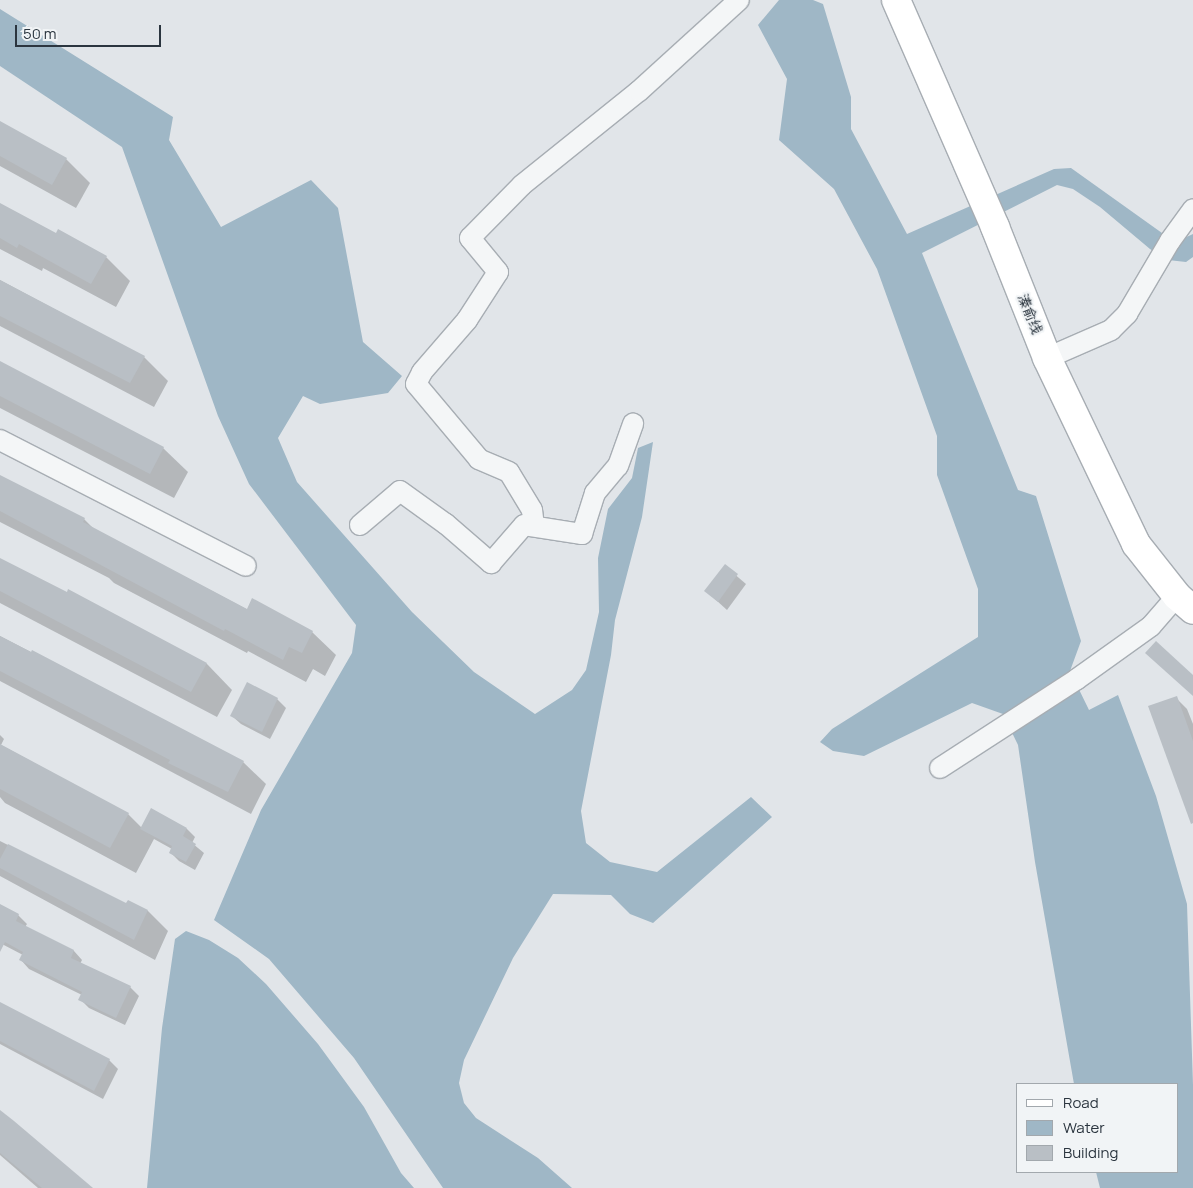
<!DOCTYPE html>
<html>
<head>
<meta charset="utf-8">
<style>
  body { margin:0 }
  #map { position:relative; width:1193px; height:1188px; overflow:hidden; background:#e1e5e9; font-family:Manrope,"Noto Sans SC",sans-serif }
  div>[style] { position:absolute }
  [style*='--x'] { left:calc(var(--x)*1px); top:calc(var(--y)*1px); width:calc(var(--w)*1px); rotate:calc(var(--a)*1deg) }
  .water>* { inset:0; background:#9fb7c6 }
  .shadow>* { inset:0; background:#0003 }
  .building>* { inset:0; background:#b9bfc5 }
  .roads { filter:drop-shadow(1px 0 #a7adb3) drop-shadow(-1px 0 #a7adb3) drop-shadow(0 1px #a7adb3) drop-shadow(0 -1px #a7adb3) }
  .minor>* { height:20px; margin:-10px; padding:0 10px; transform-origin:10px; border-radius:10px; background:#f4f6f7 }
  .secondary>* { height:28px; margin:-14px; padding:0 14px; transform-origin:14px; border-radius:14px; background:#fff }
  span { translate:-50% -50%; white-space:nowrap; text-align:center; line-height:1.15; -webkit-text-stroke:4px #f1f4f6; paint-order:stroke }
  .street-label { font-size:14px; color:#2b353f }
  .legend { position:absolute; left:1016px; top:1083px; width:162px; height:90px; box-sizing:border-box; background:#f1f4f6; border:1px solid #a2a8ad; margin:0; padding:6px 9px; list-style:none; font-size:15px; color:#2b353f }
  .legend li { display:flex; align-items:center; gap:10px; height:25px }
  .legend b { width:25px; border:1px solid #a2a8ad }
  .scale { position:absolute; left:15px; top:25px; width:146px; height:22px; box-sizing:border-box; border:2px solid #2b353f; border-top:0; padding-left:6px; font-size:15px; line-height:18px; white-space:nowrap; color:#2b353f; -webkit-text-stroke:4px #f1f4f6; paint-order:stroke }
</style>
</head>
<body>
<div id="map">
  <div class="water">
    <div style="clip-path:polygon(779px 0,813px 0,823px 4px,851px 97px,851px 129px,907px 234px,1054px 169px,1071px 168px,1162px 233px,1180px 240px,1193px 234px,1193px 257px,1186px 262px,1168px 260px,1150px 249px,1100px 207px,1073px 189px,1057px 185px,922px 253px,1018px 490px,1036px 496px,1081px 641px,1070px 671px,1089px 710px,1118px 695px,1156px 796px,1187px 904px,1193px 1085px,1193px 1188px,1100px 1188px,1096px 1172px,1177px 1172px,1177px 1084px,1074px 1084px,1035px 862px,1018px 745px,1003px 714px,972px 703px,864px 756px,833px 751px,820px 742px,832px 729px,978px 637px,978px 589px,937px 475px,937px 436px,877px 269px,834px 189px,779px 140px,787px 79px,758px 25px)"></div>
    <div style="clip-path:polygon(0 9px,173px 117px,169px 140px,221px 227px,311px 180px,338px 208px,363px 342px,402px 376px,388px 393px,320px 404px,303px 396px,278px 438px,297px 482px,412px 612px,474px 672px,535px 714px,572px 690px,586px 670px,599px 612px,598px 558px,608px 509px,632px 478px,638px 448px,653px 442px,642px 517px,615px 620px,611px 655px,581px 811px,586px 843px,610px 862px,657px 872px,751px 797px,772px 817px,653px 923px,630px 914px,611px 895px,553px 894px,513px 958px,464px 1060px,459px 1083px,464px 1103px,476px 1118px,538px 1158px,572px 1188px,443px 1188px,354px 1058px,269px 959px,214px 920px,261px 810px,352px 653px,356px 625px,249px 484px,218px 416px,122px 147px,0 66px)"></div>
    <div style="clip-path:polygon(186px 931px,209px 940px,238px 958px,266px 984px,318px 1044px,364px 1107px,401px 1173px,414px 1188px,147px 1188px,162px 1028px,175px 939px)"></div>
  </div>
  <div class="shadow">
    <div style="clip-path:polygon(0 122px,66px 159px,90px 183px,76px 208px,0 166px)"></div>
    <div style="clip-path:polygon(0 205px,57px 235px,106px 257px,130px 281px,116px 307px,43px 268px,42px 271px,0 249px)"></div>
    <div style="clip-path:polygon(0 280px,144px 357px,168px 381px,154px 407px,0 326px)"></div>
    <div style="clip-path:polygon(0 363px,163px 448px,188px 472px,174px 498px,0 408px)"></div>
    <div style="clip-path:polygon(0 476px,84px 519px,94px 529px,248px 610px,312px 632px,336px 655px,325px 676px,313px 669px,306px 682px,248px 651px,247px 653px,114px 583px,109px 578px,0 522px)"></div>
    <div style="clip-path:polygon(0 559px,207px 664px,232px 690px,217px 717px,0 603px)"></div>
    <div style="clip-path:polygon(725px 566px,746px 584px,727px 610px,706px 591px)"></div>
    <div style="clip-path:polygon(0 636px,243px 762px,266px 784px,251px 814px,0 681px)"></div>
    <div style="clip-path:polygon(1176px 698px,1187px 709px,1193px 724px,1193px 820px)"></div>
    <div style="clip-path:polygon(277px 699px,286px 708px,270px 739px,241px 724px,232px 716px)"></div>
    <div style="clip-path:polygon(0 735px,4px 739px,1px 745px,128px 814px,142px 828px,187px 829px,195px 837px,192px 843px,204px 853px,195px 870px,179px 861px,171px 853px,172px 849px,154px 839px,136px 873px,5px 803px,0 797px)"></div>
    <div style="clip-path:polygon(0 841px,127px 905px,148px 911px,168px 931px,155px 960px,0 876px)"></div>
    <div style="clip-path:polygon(0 906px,18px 915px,27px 924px,25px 927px,74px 951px,82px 960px,80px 964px,130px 987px,139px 996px,125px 1025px,89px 1008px,80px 999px,82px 995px,29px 969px,21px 960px,23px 955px,0 943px)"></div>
    <div style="clip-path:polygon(0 1004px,109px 1060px,118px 1069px,103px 1099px,0 1044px)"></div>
    <div style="clip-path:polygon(0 1112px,91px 1188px,38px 1188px,0 1155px)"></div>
  </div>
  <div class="building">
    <div style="clip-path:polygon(0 121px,67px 158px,52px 185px,0 156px)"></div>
    <div style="clip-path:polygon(0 203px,56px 233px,58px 229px,107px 256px,91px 284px,19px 244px,17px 248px,0 238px)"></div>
    <div style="clip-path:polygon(0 280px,145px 356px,130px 383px,0 316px)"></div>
    <div style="clip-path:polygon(0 361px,164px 447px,150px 474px,0 396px)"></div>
    <div style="clip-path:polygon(0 475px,85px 518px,83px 522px,247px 609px,252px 598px,313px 631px,302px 653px,289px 647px,283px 660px,225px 629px,224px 631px,0 511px)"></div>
    <div style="clip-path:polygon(0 558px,67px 592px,68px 589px,207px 663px,191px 692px,0 591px)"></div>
    <div style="clip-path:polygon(725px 564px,738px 574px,718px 602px,704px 591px)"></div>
    <div style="clip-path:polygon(0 636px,31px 652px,32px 650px,244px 761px,228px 792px,168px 763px,170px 760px,0 671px)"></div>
    <div style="clip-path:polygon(1156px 641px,1193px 675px,1193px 696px,1145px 653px)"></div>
    <div style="clip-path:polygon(247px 682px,278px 698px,262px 732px,230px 716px)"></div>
    <div style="clip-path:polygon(1177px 696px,1193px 741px,1193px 823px,1191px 824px,1148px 706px)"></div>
    <div style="clip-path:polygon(0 744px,129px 813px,110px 848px,0 789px)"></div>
    <div style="clip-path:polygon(151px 808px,187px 828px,183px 836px,196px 844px,186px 862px,169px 853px,172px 846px,140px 829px)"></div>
    <div style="clip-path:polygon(8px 844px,126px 903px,128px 900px,148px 910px,134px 940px,0 868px,0 859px)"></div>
    <div style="clip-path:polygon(0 904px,19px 914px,16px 921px,74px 950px,71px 958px,131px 986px,116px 1018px,78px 1000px,82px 992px,19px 960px,23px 952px,5px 942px,0 952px)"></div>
    <div style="clip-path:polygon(0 1002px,110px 1059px,94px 1091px,0 1041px)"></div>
    <div style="clip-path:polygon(0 1110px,14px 1121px,93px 1188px,42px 1188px,0 1153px)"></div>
  </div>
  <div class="roads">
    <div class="minor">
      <div style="--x:1047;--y:358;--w:70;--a:-23.6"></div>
      <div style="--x:1111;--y:330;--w:23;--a:-45"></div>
      <div style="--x:1127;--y:314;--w:85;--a:-59.5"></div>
      <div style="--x:1170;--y:241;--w:39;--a:-54"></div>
      <div style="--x:0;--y:440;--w:276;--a:27.1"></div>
      <div style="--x:360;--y:525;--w:52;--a:-40.4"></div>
      <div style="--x:400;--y:491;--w:57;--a:35.7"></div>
      <div style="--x:446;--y:524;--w:60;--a:40.9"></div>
      <div style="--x:491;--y:563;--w:50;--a:-49"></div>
      <div style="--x:524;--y:525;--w:59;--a:8.8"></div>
      <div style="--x:582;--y:534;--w:43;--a:-72.4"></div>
      <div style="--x:595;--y:493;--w:35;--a:-50"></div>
      <div style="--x:618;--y:466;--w:45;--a:-70.3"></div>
      <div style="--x:534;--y:526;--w:16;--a:-97"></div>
      <div style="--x:532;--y:510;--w:44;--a:-121.2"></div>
      <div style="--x:509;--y:472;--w:33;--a:-157"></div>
      <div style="--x:479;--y:459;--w:98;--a:-130"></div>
      <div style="--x:416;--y:384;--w:13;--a:-63"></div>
      <div style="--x:422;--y:372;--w:69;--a:-49.1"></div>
      <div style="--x:467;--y:320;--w:57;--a:-57.1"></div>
      <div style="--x:498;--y:272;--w:44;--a:-129.5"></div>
      <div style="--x:470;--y:238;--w:74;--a:-45.5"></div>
      <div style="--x:522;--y:185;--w:150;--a:-38.8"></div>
      <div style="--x:639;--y:91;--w:135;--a:-42.3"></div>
      <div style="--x:940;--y:768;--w:163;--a:-33"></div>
      <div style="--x:1077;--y:679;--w:91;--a:-35.6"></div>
      <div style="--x:1151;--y:626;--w:40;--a:-49"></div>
    </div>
    <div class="secondary">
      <div style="--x:896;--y:0;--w:248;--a:66.4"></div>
      <div style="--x:995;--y:227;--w:141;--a:68.3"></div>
      <div style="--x:1047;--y:358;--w:206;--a:64.4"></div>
      <div style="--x:1136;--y:544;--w:66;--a:51.7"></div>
      <div style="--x:1177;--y:596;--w:21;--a:41"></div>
    </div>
  </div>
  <div class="street-label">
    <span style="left:1030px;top:314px;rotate:68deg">溱俞线</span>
  </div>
  <ul class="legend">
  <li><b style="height:6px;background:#fff"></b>Road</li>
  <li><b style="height:14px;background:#9fb7c6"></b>Water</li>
  <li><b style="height:14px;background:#b9bfc5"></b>Building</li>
  </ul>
  <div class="scale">50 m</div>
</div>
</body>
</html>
